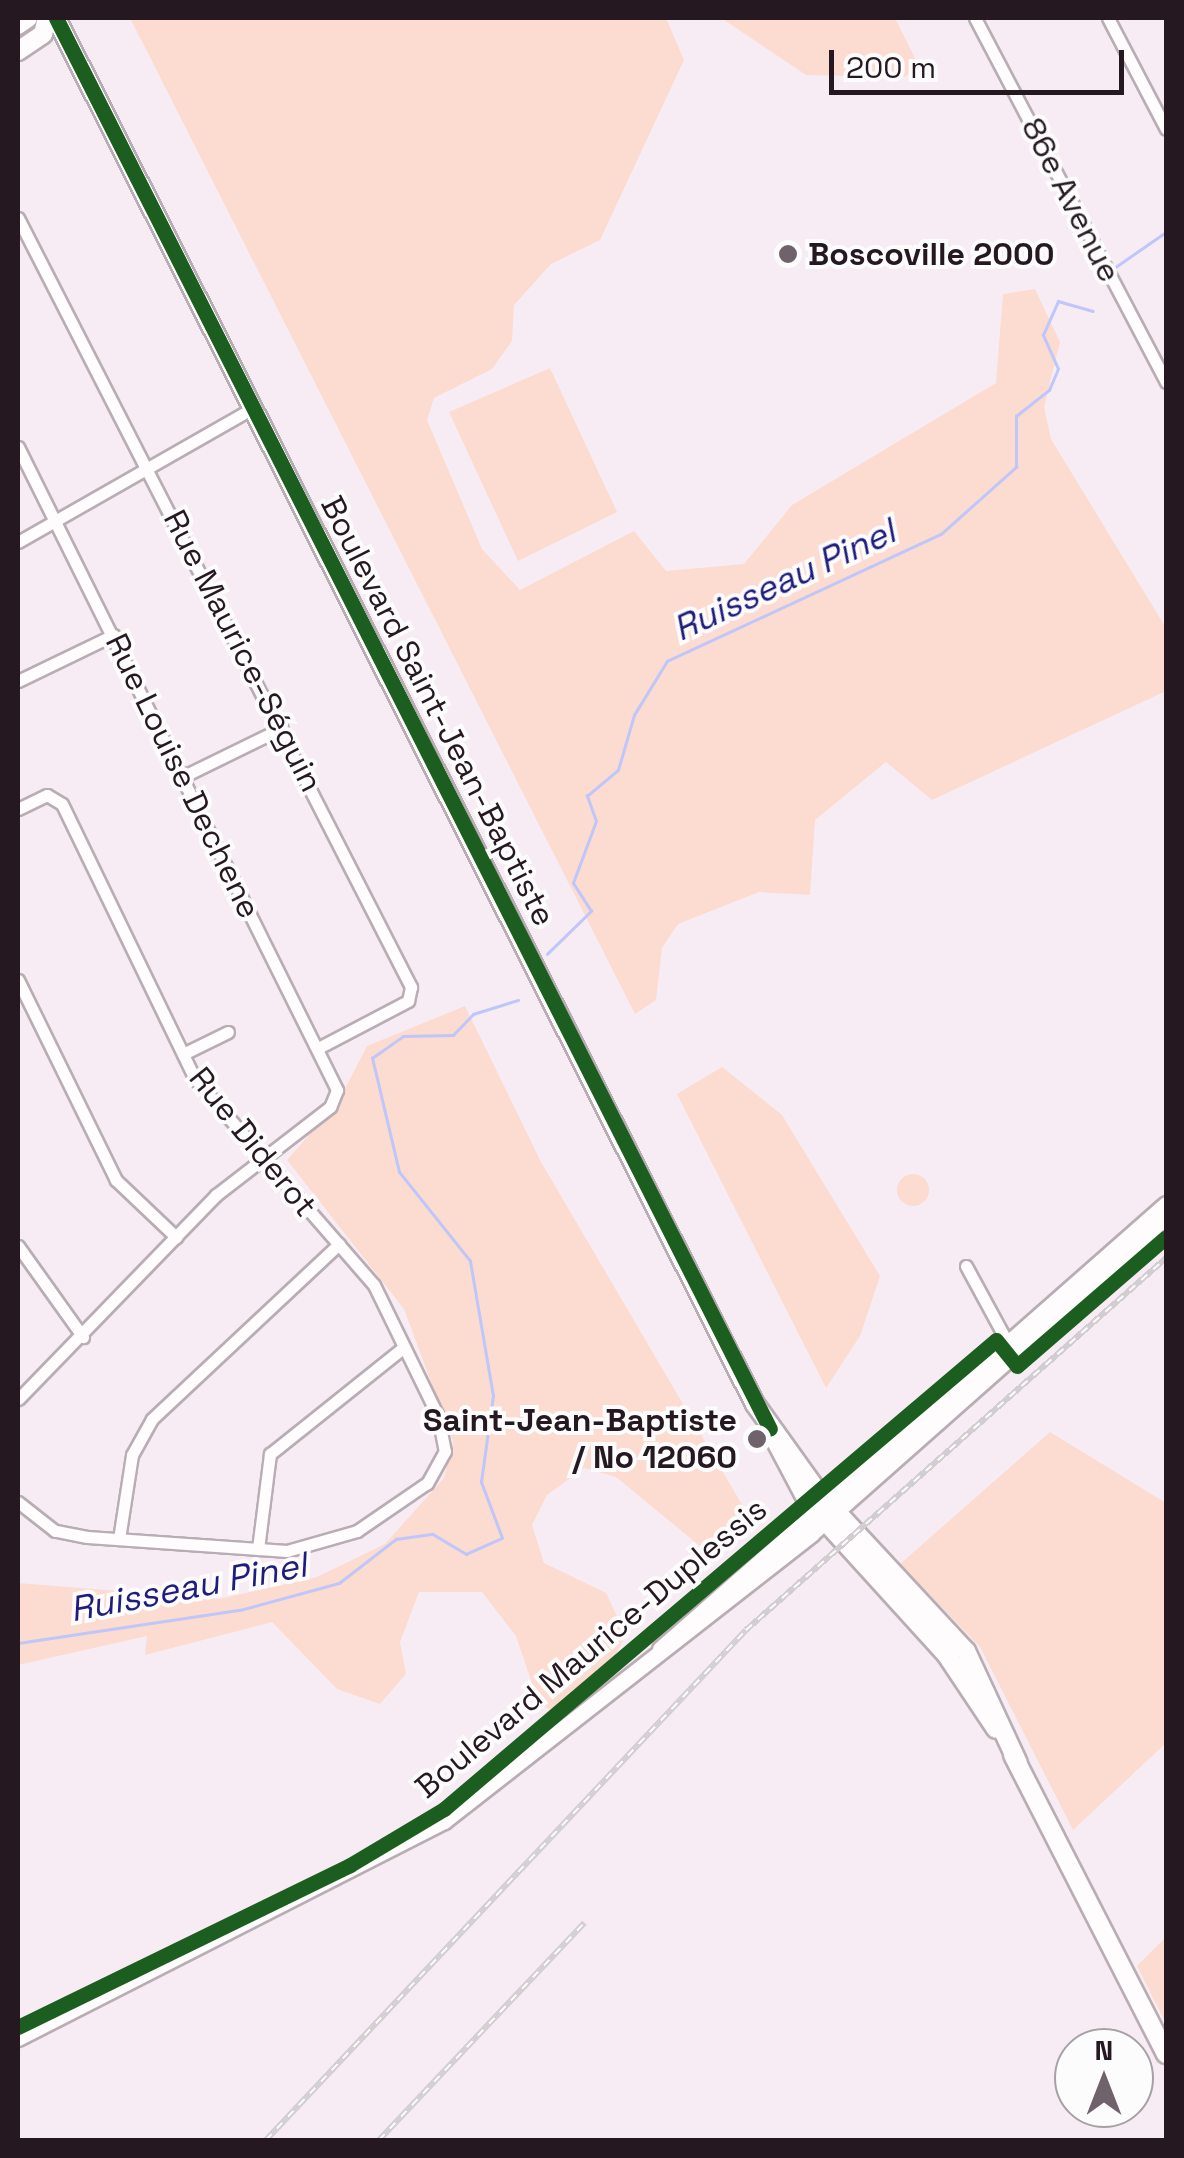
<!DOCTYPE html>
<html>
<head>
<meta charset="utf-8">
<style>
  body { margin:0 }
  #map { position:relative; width:1184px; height:2158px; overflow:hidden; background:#f8ecf4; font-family:"Space Grotesk",sans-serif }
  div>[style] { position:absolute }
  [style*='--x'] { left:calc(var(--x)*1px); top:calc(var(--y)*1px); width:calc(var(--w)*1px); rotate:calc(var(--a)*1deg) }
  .green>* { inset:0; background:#fcdbd1 }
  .round { border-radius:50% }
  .stream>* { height:2.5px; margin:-1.25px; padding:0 1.25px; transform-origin:1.25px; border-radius:1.25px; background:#bfc6f9 }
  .roads { filter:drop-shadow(2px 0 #b9adb4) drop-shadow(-2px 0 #b9adb4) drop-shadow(0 2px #b9adb4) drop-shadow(0 -2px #b9adb4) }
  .minor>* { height:11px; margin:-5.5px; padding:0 5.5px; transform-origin:5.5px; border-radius:5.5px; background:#fefcfd }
  .tertiary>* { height:15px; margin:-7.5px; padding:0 7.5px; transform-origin:7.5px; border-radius:7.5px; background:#fefcfd }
  .secondary>* { height:18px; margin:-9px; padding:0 9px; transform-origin:9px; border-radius:9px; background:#fefcfd }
  .rail>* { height:6px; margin-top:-3px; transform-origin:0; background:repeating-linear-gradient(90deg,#fcfcfc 0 8px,#d2cdd0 0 16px); box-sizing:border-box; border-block:2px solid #d2cdd0 }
  .cycleway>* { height:15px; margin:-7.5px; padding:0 7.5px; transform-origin:7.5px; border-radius:7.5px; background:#1b5e20 }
  .dots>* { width:28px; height:28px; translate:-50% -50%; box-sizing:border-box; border:5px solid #fcfcfc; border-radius:50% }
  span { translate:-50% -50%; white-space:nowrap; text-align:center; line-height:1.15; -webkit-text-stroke:8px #fcfcfc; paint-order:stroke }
  .street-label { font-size:32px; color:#251821 }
  .poi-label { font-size:32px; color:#251821; font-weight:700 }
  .left { translate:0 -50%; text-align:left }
  .right { translate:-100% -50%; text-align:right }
  .water-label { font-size:35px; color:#1e1c7c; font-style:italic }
  .frame { position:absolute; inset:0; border:20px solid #251821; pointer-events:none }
  .north { position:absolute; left:1054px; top:2028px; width:100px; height:100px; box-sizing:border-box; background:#fcfcfc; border:2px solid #a6a1a4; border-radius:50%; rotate:0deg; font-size:28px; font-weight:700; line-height:40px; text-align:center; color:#251821 }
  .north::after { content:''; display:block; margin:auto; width:35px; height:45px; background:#6f626b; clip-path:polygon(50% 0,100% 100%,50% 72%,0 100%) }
  .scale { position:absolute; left:829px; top:50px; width:295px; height:45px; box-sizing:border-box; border:5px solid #251821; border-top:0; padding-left:12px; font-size:30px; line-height:35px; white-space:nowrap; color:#251821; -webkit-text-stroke:8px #fcfcfc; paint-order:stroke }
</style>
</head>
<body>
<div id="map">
  <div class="green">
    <div style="clip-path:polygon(130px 18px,666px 18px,684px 60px,600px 240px,551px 264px,514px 305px,512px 341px,492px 369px,434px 398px,427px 420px,482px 549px,520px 590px,634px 531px,666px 571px,744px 564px,792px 505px,996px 383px,1003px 294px,1035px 289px,1060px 342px,1044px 407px,1051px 439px,1166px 628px,1166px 691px,932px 800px,886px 762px,815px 820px,810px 895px,759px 892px,678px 924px,662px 948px,656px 1000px,635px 1014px)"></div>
    <div style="clip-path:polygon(721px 18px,895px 18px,920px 68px,904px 77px,806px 75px)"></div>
    <div style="clip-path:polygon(550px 368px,617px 512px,518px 561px,449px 412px)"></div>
    <div style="clip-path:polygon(465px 1006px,541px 1162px,754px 1525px,712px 1556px,616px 1477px,584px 1468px,547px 1495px,532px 1525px,544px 1563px,606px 1593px,626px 1635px,614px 1657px,554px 1711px,539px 1704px,516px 1636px,482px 1592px,419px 1592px,400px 1642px,406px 1674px,380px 1704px,337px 1689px,272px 1622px,145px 1655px,147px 1636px,18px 1665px,18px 1583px,219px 1599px,317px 1577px,385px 1544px,444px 1478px,453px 1441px,404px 1309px,287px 1160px,338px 1102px,367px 1046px)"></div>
    <div style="clip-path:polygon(722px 1067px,782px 1115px,880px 1276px,860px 1336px,826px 1388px,677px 1094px)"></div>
    <div class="round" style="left:897px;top:1174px;width:32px;height:32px"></div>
    <div style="clip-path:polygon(1050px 1432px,1166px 1503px,1166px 1743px,1073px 1830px,980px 1647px,900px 1564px)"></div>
    <div style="clip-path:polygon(1166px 1937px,1166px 2024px,1137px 1966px)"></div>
  </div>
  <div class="stream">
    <div style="--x:1114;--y:268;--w:63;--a:-34.7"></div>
    <div style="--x:547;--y:954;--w:62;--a:-44.3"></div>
    <div style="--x:591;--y:911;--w:33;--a:-123"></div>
    <div style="--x:573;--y:883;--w:66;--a:-69.6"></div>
    <div style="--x:596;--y:821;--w:27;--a:-110"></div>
    <div style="--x:587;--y:796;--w:40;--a:-40"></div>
    <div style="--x:618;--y:770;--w:57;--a:-73.8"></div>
    <div style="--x:634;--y:715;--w:63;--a:-58.6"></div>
    <div style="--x:667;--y:661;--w:302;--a:-24.9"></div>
    <div style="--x:941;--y:534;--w:101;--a:-41.8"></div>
    <div style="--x:1016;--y:467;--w:51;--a:-90"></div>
    <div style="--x:1016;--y:416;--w:42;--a:-38.2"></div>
    <div style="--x:1049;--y:390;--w:23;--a:-67"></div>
    <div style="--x:1058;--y:369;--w:37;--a:-114"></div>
    <div style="--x:1043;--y:335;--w:37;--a:-66"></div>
    <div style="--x:1058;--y:301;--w:36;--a:16"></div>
    <div style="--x:18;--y:1643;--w:224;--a:-8.5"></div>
    <div style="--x:240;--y:1610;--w:103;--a:-15.3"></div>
    <div style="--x:339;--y:1583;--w:72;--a:-37.7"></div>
    <div style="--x:396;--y:1539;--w:37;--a:-8"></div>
    <div style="--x:433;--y:1534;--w:39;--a:31"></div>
    <div style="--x:466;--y:1554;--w:39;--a:-24"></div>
    <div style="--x:502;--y:1538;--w:60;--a:-110.6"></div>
    <div style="--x:481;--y:1482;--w:87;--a:-82.1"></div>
    <div style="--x:493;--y:1396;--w:137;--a:-99.7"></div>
    <div style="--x:470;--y:1261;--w:114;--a:-128.6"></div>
    <div style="--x:399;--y:1172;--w:117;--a:-103.3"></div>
    <div style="--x:372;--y:1058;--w:38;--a:-35"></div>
    <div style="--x:403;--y:1036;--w:50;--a:-1.1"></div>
    <div style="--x:453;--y:1035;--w:29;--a:-46"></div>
    <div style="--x:473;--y:1014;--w:47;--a:-17.3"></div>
  </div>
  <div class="roads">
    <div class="minor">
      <div style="--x:975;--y:18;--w:411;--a:62.3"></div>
      <div style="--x:1108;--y:18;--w:125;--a:62.4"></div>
      <div style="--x:18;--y:218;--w:864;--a:62.93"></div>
      <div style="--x:411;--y:987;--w:14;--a:102"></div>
      <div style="--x:408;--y:1001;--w:102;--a:152.4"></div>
      <div style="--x:18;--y:447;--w:718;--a:63.61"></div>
      <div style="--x:337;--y:1090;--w:18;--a:112"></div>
      <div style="--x:330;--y:1107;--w:144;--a:142.3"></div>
      <div style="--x:216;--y:1195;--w:284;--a:134.1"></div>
      <div style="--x:18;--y:542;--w:271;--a:-29.7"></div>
      <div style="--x:18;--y:681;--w:106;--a:-25.8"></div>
      <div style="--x:182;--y:777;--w:111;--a:-26.1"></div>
      <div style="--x:18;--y:809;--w:32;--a:-26"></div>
      <div style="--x:47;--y:795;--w:17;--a:31"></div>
      <div style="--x:62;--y:804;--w:305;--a:64.2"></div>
      <div style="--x:195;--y:1079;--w:273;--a:49"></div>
      <div style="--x:374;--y:1285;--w:146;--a:64"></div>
      <div style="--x:438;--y:1416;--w:36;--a:79"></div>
      <div style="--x:445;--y:1451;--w:37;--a:119"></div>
      <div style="--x:427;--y:1483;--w:85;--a:145.6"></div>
      <div style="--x:357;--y:1531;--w:73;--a:164.1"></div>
      <div style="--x:287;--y:1551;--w:200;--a:-176"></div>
      <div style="--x:87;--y:1537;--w:33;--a:-169"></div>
      <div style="--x:55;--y:1531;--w:47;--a:-141.9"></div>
      <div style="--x:18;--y:980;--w:223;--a:63.9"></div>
      <div style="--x:116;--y:1180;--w:83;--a:43.5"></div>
      <div style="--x:183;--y:1054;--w:50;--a:-26.1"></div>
      <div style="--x:18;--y:1246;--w:112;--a:54.5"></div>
      <div style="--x:966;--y:1266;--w:94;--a:61.5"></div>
      <div style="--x:119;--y:1539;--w:85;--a:-81.2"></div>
      <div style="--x:132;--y:1455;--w:41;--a:-60.9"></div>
      <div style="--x:152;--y:1419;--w:256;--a:-43.1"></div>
      <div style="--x:258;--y:1549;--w:96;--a:-82.8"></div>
      <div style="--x:270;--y:1454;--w:171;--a:-38.6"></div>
    </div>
    <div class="tertiary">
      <div style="--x:660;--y:1649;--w:674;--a:-41.33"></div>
      <div style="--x:18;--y:2038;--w:478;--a:-27"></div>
      <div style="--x:444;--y:1821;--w:466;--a:-38"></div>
      <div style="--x:811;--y:1534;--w:474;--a:-41.5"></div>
    </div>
    <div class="secondary">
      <div style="--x:56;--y:18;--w:1552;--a:63.24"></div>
      <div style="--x:755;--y:1404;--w:108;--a:54.4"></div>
      <div style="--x:818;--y:1492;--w:217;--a:47.1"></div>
      <div style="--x:966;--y:1651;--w:123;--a:65.1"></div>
      <div style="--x:18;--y:25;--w:12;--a:-35"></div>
      <div style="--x:18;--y:51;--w:30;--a:-34"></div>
      <div style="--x:43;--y:34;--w:16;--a:-76"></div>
      <div style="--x:770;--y:1430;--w:81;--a:62.2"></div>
      <div style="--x:808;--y:1502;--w:205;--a:47.8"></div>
      <div style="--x:946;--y:1654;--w:90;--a:56.3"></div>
      <div style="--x:1013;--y:1755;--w:336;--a:62.9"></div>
    </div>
  </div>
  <div class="rail">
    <div style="--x:266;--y:2140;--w:700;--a:-46.74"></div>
    <div style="--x:746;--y:1630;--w:561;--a:-41.53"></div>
    <div style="--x:379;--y:2140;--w:299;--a:-46.6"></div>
  </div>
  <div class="cycleway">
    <div style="--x:56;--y:18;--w:1581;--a:63.16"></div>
    <div style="--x:18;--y:2027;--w:369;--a:-26"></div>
    <div style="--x:350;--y:1865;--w:109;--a:-30.8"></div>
    <div style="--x:444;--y:1809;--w:724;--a:-40.35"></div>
    <div style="--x:996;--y:1340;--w:33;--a:51"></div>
    <div style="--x:1017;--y:1366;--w:197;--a:-40.9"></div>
  </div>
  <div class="dots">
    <div style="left:788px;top:254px;background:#6f626b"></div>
    <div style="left:757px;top:1439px;background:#6f626b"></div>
  </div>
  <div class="street-label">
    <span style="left:1071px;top:200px;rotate:63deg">86e Avenue</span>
    <span style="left:243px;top:651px;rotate:63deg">Rue Maurice-Séguin</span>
    <span style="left:438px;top:711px;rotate:63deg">Boulevard Saint-Jean-Baptiste</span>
    <span style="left:183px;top:776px;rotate:64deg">Rue Louise Dechene</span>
    <span style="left:253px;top:1142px;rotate:51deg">Rue Diderot</span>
    <span style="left:591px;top:1648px;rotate:-40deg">Boulevard Maurice-Duplessis</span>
  </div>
  <div class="poi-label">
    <span class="left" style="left:808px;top:254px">Boscoville 2000</span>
    <span class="right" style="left:737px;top:1439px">Saint-Jean-Baptiste<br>/ No 12060</span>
  </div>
  <div class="water-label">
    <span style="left:784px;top:580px;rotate:-25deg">Ruisseau Pinel</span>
    <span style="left:188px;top:1587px;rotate:-11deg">Ruisseau Pinel</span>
  </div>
  <div class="frame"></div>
  <div class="north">N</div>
  <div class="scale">200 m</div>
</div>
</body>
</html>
